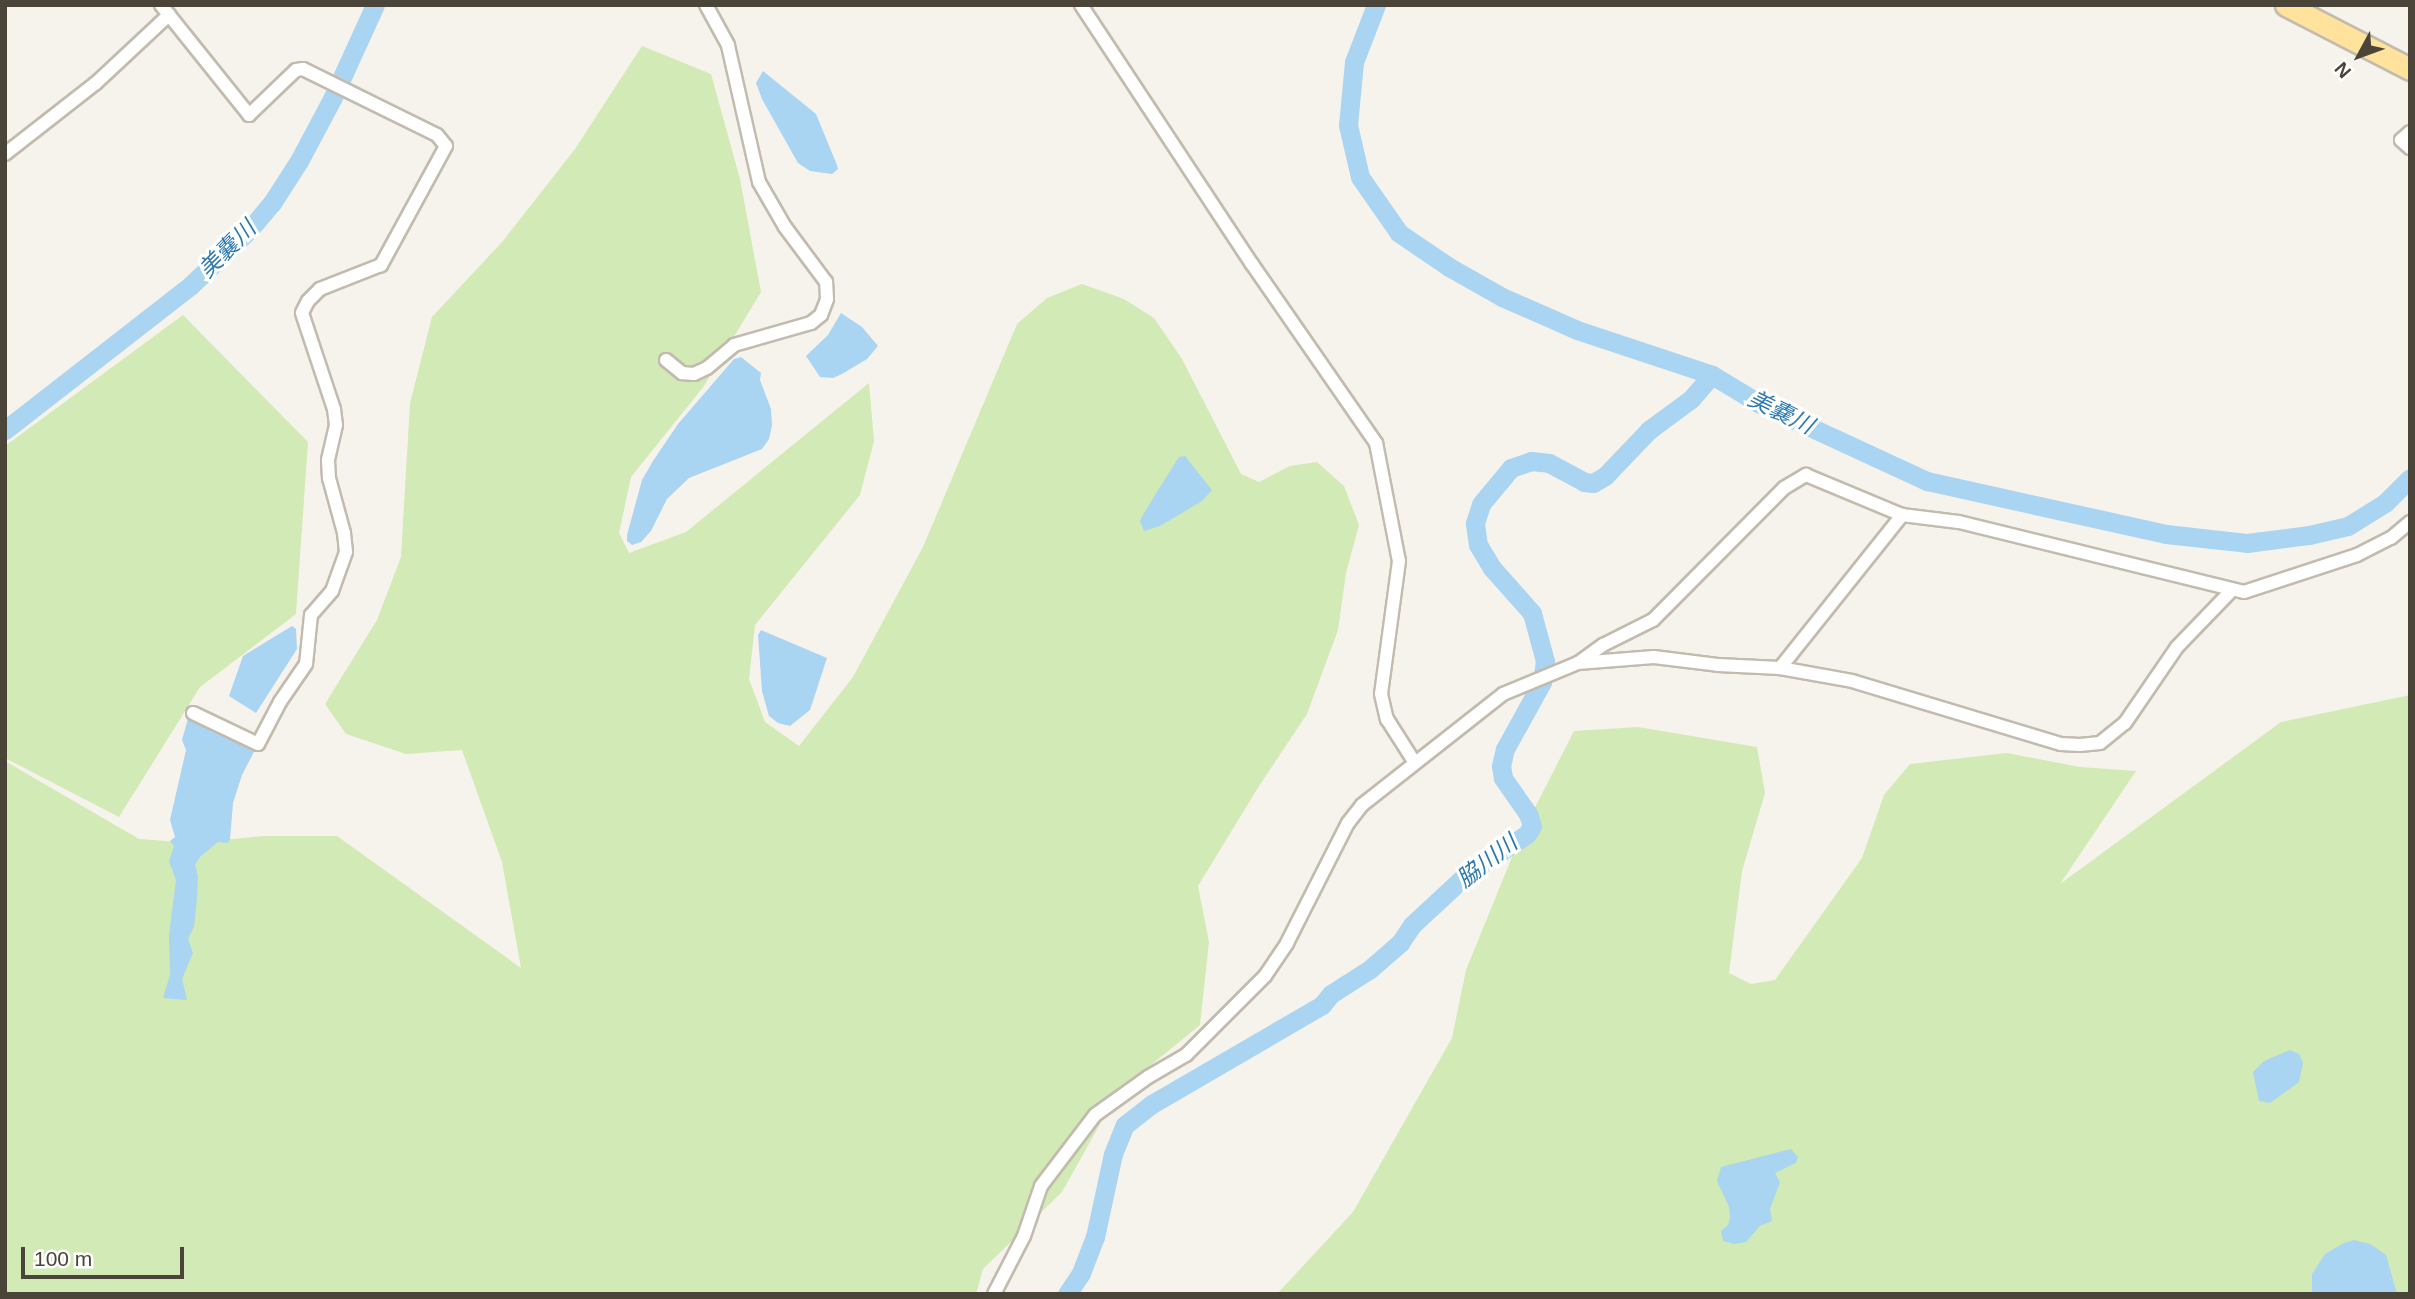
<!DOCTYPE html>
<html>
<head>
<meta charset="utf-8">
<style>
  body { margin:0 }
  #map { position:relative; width:2415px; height:1299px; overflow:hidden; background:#f6f3ec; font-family:Arial,"Noto Sans JP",sans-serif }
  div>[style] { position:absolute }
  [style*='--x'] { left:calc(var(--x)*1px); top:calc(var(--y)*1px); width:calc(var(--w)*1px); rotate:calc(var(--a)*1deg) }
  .green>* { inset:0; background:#d2eab5 }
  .water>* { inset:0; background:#a9d4f2 }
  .river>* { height:19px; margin:-9.5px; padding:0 9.5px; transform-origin:9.5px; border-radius:9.5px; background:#a9d4f2 }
  .roads { filter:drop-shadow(2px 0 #c2bbae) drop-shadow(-2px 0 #c2bbae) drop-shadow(0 2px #c2bbae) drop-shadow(0 -2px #c2bbae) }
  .street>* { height:12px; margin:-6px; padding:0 6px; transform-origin:6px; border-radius:6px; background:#fff }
  .primary>* { height:21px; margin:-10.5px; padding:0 10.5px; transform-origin:10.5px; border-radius:10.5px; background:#ffe39c }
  span { translate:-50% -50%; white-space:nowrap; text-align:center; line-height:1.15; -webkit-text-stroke:6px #fff; paint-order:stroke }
  .water-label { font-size:23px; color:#2e7ab2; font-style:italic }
  .frame { position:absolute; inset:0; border:7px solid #4b4439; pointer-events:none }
  .north { position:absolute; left:2324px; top:21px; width:70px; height:70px; -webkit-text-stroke:5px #fff; paint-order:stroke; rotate:229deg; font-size:19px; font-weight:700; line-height:28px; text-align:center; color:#4b4439 }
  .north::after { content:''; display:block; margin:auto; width:24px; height:32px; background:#4b4439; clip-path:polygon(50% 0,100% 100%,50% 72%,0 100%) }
  .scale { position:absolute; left:21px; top:1247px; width:163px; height:32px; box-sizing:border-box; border:4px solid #4b4439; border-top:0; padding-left:9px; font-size:21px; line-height:24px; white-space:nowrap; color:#4b4439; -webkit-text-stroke:5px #fff; paint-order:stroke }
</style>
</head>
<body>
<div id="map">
  <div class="green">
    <div style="clip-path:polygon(642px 46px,711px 74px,740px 179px,761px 292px,704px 386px,631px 477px,619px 533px,629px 553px,686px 532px,869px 383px,874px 441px,860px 495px,755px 625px,749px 679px,765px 722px,799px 746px,853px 677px,923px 547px,1017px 324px,1047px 298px,1082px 284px,1124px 299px,1154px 318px,1182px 359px,1241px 474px,1259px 482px,1290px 466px,1317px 462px,1344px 486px,1359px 525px,1346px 573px,1338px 630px,1307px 714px,1259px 786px,1198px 886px,1209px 942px,1200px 1025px,1118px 1092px,1062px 1192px,983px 1269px,976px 1294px,5px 1294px,5px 761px,139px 839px,192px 843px,264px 836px,337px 836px,521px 968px,502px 862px,462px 750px,406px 754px,346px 734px,325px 704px,377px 620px,401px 557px,410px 403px,432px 317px,503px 241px,575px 149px)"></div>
    <div style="clip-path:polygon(183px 315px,308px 442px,296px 614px,200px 687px,119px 817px,5px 758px,5px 446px)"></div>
    <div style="clip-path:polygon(2410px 695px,2410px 1294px,1277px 1294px,1353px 1212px,1452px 1038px,1466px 970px,1521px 835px,1574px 731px,1638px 727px,1757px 747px,1765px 793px,1742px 871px,1729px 973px,1751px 984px,1775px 980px,1862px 858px,1884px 795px,1910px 764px,2007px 753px,2080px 767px,2136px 771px,2060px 884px,2281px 722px)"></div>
  </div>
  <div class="water">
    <div style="clip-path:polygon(763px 71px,816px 114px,837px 165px,838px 169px,832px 174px,810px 171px,798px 163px,762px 99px,756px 83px)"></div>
    <div style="clip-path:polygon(841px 313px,862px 327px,878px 346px,867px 359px,842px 374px,833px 378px,820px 377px,806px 356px,828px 335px)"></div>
    <div style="clip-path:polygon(741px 357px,761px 373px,760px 380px,771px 409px,772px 425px,769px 439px,762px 449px,689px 478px,667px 499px,651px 531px,641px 542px,632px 545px,627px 541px,627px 535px,642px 480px,653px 461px,678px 424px,734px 359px)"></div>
    <div style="clip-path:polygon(1185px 456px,1212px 490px,1202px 501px,1160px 526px,1144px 531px,1140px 521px,1144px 513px,1175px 463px,1179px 457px)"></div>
    <div style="clip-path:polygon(292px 626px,296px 629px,297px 649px,256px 713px,229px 696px,243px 656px)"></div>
    <div style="clip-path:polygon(761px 630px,827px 658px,810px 710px,790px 726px,778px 723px,769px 716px,762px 691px,758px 635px)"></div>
    <div style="clip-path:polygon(189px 715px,256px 748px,242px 775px,233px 803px,230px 840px,227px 843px,218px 842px,200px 857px,195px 865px,198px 876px,197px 898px,194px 927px,188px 939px,193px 953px,182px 979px,187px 1000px,163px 998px,170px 975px,169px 935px,176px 880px,169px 861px,174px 846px,170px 841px,175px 837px,170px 820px,186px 750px,182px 740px)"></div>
    <div style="clip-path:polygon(2290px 1050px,2299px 1054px,2303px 1063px,2299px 1082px,2270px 1103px,2259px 1101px,2253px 1072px,2264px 1061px)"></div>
    <div style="clip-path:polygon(1791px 1149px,1798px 1157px,1796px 1163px,1775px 1173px,1780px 1182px,1770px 1209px,1772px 1221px,1760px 1226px,1746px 1242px,1734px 1244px,1723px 1241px,1721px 1231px,1728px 1225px,1730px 1217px,1729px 1207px,1717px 1181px,1721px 1167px)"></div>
    <div style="clip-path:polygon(2354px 1240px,2370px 1244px,2386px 1255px,2397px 1294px,2312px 1294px,2312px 1274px,2325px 1254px,2344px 1243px)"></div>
  </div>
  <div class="river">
    <div style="--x:1376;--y:5;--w:61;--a:111.1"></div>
    <div style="--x:1354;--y:62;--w:63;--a:95.4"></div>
    <div style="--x:1348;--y:125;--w:53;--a:77"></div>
    <div style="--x:1360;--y:177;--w:68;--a:55.1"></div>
    <div style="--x:1399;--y:233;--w:60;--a:34.2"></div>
    <div style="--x:1449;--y:267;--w:61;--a:29.5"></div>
    <div style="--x:1502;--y:297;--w:82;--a:23.7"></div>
    <div style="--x:1577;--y:330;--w:142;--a:18.4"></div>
    <div style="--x:1712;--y:375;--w:56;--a:31.1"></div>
    <div style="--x:1760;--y:404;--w:184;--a:24.8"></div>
    <div style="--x:1927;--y:481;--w:245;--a:12.5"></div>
    <div style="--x:2166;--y:534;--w:81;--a:6.3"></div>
    <div style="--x:2247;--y:543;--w:63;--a:-7.4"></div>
    <div style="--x:2309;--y:535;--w:40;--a:-13"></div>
    <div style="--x:2348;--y:526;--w:44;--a:-31.9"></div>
    <div style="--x:2385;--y:503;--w:35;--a:-45"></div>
    <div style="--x:5;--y:430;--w:236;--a:-37.9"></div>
    <div style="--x:191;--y:285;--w:81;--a:-43.5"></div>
    <div style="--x:250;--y:229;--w:34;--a:-50"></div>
    <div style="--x:272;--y:203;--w:50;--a:-57.3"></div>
    <div style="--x:299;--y:161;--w:72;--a:-62"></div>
    <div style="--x:333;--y:97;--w:101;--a:-65.5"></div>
    <div style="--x:1067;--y:1294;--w:25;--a:-56"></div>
    <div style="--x:1081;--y:1273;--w:39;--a:-69"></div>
    <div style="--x:1095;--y:1237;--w:85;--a:-77.8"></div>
    <div style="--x:1113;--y:1154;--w:31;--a:-68"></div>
    <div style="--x:1125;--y:1125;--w:34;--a:-38"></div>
    <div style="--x:1152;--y:1104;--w:197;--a:-30.2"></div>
    <div style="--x:1322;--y:1005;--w:14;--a:-51"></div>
    <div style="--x:1331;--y:994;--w:46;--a:-32.7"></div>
    <div style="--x:1370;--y:969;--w:40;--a:-41"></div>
    <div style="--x:1400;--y:943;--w:22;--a:-56"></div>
    <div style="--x:1412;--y:925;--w:75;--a:-42.8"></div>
    <div style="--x:1467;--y:874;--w:72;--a:-33.7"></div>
    <div style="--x:1527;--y:834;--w:9;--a:-58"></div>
    <div style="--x:1532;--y:826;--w:13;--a:-108"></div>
    <div style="--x:1528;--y:814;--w:44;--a:-124.8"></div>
    <div style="--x:1503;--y:778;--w:12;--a:-99"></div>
    <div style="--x:1501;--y:766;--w:17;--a:-77"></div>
    <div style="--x:1505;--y:749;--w:77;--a:-61.1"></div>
    <div style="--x:1542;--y:682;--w:21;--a:-82"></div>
    <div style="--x:1545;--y:661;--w:50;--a:-105.2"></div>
    <div style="--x:1532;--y:613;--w:60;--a:-131.6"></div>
    <div style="--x:1492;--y:568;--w:27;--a:-121"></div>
    <div style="--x:1478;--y:545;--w:22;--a:-98"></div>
    <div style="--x:1475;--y:523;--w:20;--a:-72"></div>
    <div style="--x:1481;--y:504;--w:47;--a:-50.2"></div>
    <div style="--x:1511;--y:468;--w:21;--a:-19"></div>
    <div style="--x:1531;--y:461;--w:18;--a:6"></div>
    <div style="--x:1549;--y:463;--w:40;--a:28"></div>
    <div style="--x:1584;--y:482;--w:9;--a:6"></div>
    <div style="--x:1593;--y:483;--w:14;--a:-30"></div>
    <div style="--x:1605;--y:476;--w:64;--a:-46.3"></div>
    <div style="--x:1649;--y:430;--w:52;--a:-36.4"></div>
    <div style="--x:1691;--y:399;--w:32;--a:-49"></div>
  </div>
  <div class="roads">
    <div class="street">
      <div style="--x:161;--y:5;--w:141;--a:51.3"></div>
      <div style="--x:249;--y:115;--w:65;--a:-43.8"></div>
      <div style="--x:296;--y:70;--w:7;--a:-8"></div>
      <div style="--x:303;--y:69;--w:149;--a:26.2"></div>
      <div style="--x:437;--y:135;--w:14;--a:51"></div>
      <div style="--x:446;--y:146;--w:136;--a:118.6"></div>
      <div style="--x:381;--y:265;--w:66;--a:158.5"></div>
      <div style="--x:320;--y:289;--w:17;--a:135"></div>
      <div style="--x:308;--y:301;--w:13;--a:117"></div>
      <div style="--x:302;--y:313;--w:101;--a:71.6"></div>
      <div style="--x:334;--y:409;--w:16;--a:83"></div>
      <div style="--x:336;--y:425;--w:36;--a:103"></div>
      <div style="--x:328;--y:460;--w:18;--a:87"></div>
      <div style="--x:329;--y:478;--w:57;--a:74.7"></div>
      <div style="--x:344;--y:533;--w:19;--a:84"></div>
      <div style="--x:346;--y:552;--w:41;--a:109.7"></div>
      <div style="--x:332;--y:591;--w:32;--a:131"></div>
      <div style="--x:311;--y:615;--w:49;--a:95.8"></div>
      <div style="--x:306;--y:664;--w:46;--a:124.4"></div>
      <div style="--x:280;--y:702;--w:47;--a:117.6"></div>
      <div style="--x:258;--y:744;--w:72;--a:-154.5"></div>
      <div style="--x:1081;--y:5;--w:310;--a:56.6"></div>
      <div style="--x:1252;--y:264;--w:218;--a:55.3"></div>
      <div style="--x:1376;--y:443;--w:120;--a:79"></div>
      <div style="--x:1399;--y:561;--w:134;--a:97.7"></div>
      <div style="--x:1381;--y:694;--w:26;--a:77"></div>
      <div style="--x:1387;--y:719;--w:52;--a:57.5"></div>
      <div style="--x:2410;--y:132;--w:12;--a:138"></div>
      <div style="--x:2401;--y:140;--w:12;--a:42"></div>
      <div style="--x:5;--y:154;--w:115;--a:-38"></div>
      <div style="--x:96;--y:83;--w:100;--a:-43"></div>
      <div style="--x:666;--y:360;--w:21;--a:39"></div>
      <div style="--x:682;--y:373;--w:12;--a:5"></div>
      <div style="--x:694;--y:374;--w:14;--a:-25"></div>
      <div style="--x:707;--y:368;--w:35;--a:-40"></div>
      <div style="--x:734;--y:345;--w:80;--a:-15.9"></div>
      <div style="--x:811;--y:323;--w:13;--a:-39"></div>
      <div style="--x:821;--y:315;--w:17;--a:-69"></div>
      <div style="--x:827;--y:299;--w:17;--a:-93"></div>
      <div style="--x:826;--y:282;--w:69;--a:-126.7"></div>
      <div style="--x:785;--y:227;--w:52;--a:-120"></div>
      <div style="--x:759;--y:182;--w:140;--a:-102.8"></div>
      <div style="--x:728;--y:45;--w:46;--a:-118.8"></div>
      <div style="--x:1578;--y:663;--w:76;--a:-4.5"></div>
      <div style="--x:1654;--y:657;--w:64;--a:7.1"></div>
      <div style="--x:1718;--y:665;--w:62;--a:2.8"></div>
      <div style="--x:1780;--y:668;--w:73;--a:10.2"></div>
      <div style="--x:1852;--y:681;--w:218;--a:16.8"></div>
      <div style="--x:2061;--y:744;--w:19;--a:3"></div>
      <div style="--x:2080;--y:745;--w:20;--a:-6"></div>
      <div style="--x:2100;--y:743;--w:32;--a:-39"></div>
      <div style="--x:2125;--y:723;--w:92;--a:-55.6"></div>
      <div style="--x:2177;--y:647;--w:79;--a:-46"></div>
      <div style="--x:1780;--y:668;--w:196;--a:-51.4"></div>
      <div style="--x:994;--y:1294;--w:65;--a:-62.7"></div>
      <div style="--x:1024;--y:1236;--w:53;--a:-71.2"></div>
      <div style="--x:1041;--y:1186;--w:89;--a:-52.7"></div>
      <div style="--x:1095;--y:1115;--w:65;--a:-35.6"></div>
      <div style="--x:1148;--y:1077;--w:44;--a:-30.1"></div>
      <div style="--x:1186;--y:1055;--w:112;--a:-45"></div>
      <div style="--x:1265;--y:976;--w:40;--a:-56"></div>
      <div style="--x:1287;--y:943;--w:135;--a:-63.1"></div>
      <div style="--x:1348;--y:823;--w:23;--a:-52"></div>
      <div style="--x:1362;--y:805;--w:179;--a:-38.2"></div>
      <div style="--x:1503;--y:694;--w:81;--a:-22.5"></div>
      <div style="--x:1578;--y:663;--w:31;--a:-36"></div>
      <div style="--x:1603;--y:645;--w:56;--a:-26.6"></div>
      <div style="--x:1653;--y:620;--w:186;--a:-45.2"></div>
      <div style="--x:1784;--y:488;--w:26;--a:-31"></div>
      <div style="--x:1806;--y:475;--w:104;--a:22.6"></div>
      <div style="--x:1902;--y:515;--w:57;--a:7"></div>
      <div style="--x:1959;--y:522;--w:293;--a:13.8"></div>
      <div style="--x:2244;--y:592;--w:119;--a:-18.1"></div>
      <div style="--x:2357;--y:555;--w:38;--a:-27"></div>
      <div style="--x:2391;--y:538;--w:25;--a:-40"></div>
    </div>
    <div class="primary">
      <div style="--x:2286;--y:5;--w:140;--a:27.3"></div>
    </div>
  </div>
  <div class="water-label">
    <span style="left:227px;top:249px;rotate:-45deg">美嚢川</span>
    <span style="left:1781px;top:412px;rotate:26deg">美嚢川</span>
    <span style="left:1487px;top:861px;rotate:-38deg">脇川川</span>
  </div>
  <div class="frame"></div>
  <div class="north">N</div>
  <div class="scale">100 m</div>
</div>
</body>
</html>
